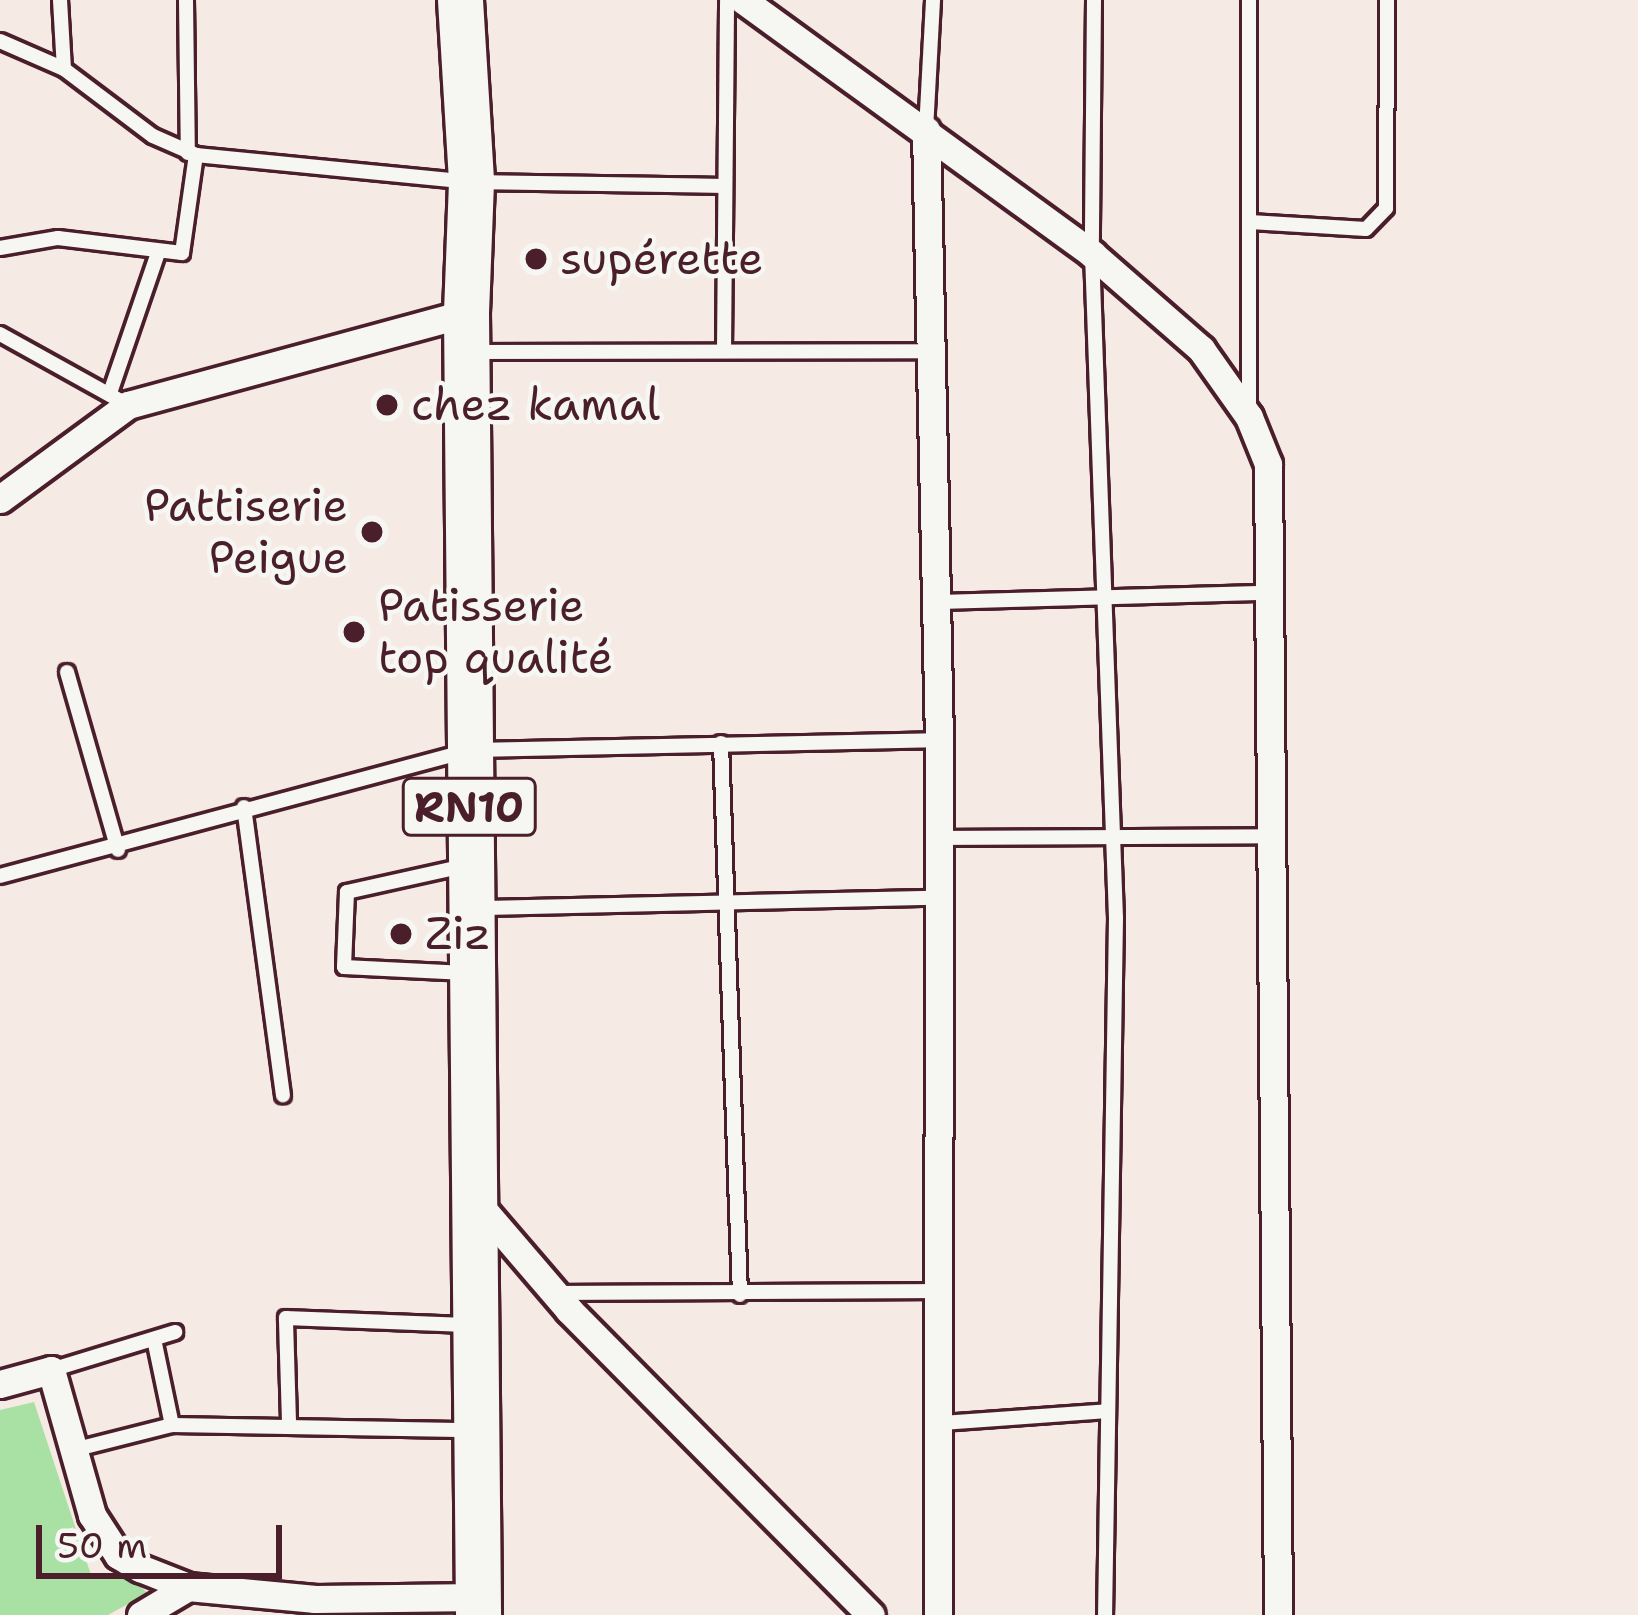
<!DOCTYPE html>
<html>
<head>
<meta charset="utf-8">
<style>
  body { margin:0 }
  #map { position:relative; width:1638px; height:1615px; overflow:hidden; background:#f6eae4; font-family:"Shantell Sans",sans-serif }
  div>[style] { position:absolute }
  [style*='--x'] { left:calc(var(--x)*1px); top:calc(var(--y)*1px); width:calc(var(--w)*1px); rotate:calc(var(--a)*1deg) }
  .green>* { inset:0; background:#a9e0a3 }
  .roads { filter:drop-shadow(3px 0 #4a1f2b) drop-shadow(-3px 0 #4a1f2b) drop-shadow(0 3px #4a1f2b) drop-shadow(0 -3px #4a1f2b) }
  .service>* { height:14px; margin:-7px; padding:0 7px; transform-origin:7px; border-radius:7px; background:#f6f6f2 }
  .minor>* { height:27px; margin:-13.5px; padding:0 13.5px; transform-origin:13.5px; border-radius:13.5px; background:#f6f6f2 }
  .primary>* { height:45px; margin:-22.5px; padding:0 22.5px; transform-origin:22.5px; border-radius:22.5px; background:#f6f6f2 }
  .dots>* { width:33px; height:33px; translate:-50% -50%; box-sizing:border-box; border:6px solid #f6f6f2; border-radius:50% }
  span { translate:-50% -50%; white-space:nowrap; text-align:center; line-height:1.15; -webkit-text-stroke:9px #f6f6f2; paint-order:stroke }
  .shield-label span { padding:3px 9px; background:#f6f6f2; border:3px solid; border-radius:9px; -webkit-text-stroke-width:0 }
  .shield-label { font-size:42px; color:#4a1f2b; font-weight:700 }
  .poi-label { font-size:45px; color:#4a1f2b }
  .left { translate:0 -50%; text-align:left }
  .right { translate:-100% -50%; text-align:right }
  .scale { position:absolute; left:36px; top:1525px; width:246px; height:54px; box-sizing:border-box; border:6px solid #4a1f2b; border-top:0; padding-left:15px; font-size:36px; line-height:42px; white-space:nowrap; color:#4a1f2b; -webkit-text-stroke:9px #f6f6f2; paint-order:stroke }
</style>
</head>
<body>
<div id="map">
  <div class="green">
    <div style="clip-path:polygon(34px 1402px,91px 1575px,132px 1580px,148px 1593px,108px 1615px,0 1615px,0 1410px)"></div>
  </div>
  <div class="roads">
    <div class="service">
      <div style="--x:60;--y:0;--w:69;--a:86.7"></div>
      <div style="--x:186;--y:0;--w:153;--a:89.3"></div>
      <div style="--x:1094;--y:0;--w:254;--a:90.5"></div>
      <div style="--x:1092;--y:254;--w:664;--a:87.93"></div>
      <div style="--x:1116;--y:918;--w:697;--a:90.9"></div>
      <div style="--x:1249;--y:0;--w:409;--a:90"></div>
      <div style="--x:0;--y:41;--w:70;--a:23.6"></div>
      <div style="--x:64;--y:69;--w:111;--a:37"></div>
      <div style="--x:153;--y:136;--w:47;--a:23.8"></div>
      <div style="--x:196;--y:155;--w:276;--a:5.6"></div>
      <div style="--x:471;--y:182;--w:254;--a:0.9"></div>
      <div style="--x:926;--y:130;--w:130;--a:-86.9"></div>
      <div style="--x:1250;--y:222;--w:116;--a:3.5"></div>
      <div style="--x:1366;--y:229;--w:29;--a:-46"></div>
      <div style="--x:1386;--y:208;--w:208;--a:-89.7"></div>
      <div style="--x:0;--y:248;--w:59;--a:-9.8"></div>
      <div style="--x:58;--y:238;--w:125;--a:6.9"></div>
      <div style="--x:182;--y:253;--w:99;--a:-81.9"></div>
      <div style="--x:0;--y:334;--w:146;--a:29"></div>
      <div style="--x:724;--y:351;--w:351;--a:-89.5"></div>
      <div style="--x:470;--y:352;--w:463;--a:-0.1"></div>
      <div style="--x:111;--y:390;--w:142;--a:-71.1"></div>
      <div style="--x:937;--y:602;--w:332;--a:-1.6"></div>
      <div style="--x:67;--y:672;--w:185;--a:74"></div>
      <div style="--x:721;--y:743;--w:552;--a:88.03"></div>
      <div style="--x:244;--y:807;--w:291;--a:82.3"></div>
      <div style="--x:938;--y:838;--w:334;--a:-0.3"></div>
      <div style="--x:464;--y:866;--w:120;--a:167.5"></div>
      <div style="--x:347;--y:892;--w:75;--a:92.3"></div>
      <div style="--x:344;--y:967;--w:122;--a:2.8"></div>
      <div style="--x:0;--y:876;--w:487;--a:-15"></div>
      <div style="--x:470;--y:750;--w:469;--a:-1.2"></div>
      <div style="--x:481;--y:908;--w:456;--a:-1.3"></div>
      <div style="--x:558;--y:1293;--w:380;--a:-0.3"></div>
      <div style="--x:154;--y:1339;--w:88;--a:78.2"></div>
      <div style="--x:172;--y:1425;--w:301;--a:1"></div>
      <div style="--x:51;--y:1370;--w:130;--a:-17"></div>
      <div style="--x:289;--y:1422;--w:104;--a:-91.7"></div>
      <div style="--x:286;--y:1318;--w:180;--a:2.2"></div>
      <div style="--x:942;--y:1423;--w:166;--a:-4.1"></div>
      <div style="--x:73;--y:1450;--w:102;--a:-14.2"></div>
    </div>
    <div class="minor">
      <div style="--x:743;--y:0;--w:432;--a:36"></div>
      <div style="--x:1092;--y:254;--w:145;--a:41.1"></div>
      <div style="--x:1201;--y:349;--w:83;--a:54.8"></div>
      <div style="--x:1249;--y:417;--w:51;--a:68"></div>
      <div style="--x:1268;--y:464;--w:1151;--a:89.5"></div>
      <div style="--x:926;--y:130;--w:610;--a:88.78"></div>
      <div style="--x:939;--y:740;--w:875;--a:90.07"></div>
      <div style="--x:0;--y:499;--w:159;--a:-36.3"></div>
      <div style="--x:128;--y:405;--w:350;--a:-15.2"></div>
      <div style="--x:474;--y:1199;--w:146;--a:49.4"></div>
      <div style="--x:569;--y:1310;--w:429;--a:45.3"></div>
      <div style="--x:0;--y:1384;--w:53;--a:-15.4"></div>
      <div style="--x:51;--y:1370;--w:151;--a:74.2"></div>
      <div style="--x:92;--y:1515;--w:48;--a:57"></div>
      <div style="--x:118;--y:1555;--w:26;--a:31"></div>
      <div style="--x:140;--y:1568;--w:52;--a:21.6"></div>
      <div style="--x:188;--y:1587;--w:128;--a:5.4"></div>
      <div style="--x:315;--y:1599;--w:164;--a:-0.7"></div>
      <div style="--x:141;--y:1615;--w:55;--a:-30.8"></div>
    </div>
    <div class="primary">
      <div style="--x:460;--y:0;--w:182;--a:86.5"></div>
      <div style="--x:471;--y:182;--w:131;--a:92.2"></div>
      <div style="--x:466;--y:313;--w:1302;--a:89.47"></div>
    </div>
  </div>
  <div class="dots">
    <div style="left:536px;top:259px;background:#4a1f2b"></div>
    <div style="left:387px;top:405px;background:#4a1f2b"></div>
    <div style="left:372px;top:532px;background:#4a1f2b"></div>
    <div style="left:354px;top:632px;background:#4a1f2b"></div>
    <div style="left:401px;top:934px;background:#4a1f2b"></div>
  </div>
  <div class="shield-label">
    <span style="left:469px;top:807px">RN10</span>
  </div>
  <div class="poi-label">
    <span class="left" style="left:560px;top:259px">supérette</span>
    <span class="left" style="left:411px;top:405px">chez kamal</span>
    <span class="right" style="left:348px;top:532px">Pattiserie<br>Peigue</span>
    <span class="left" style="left:378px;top:632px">Patisserie<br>top qualité</span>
    <span class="left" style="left:425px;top:934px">Ziz</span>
  </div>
  <div class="scale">50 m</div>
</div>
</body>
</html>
